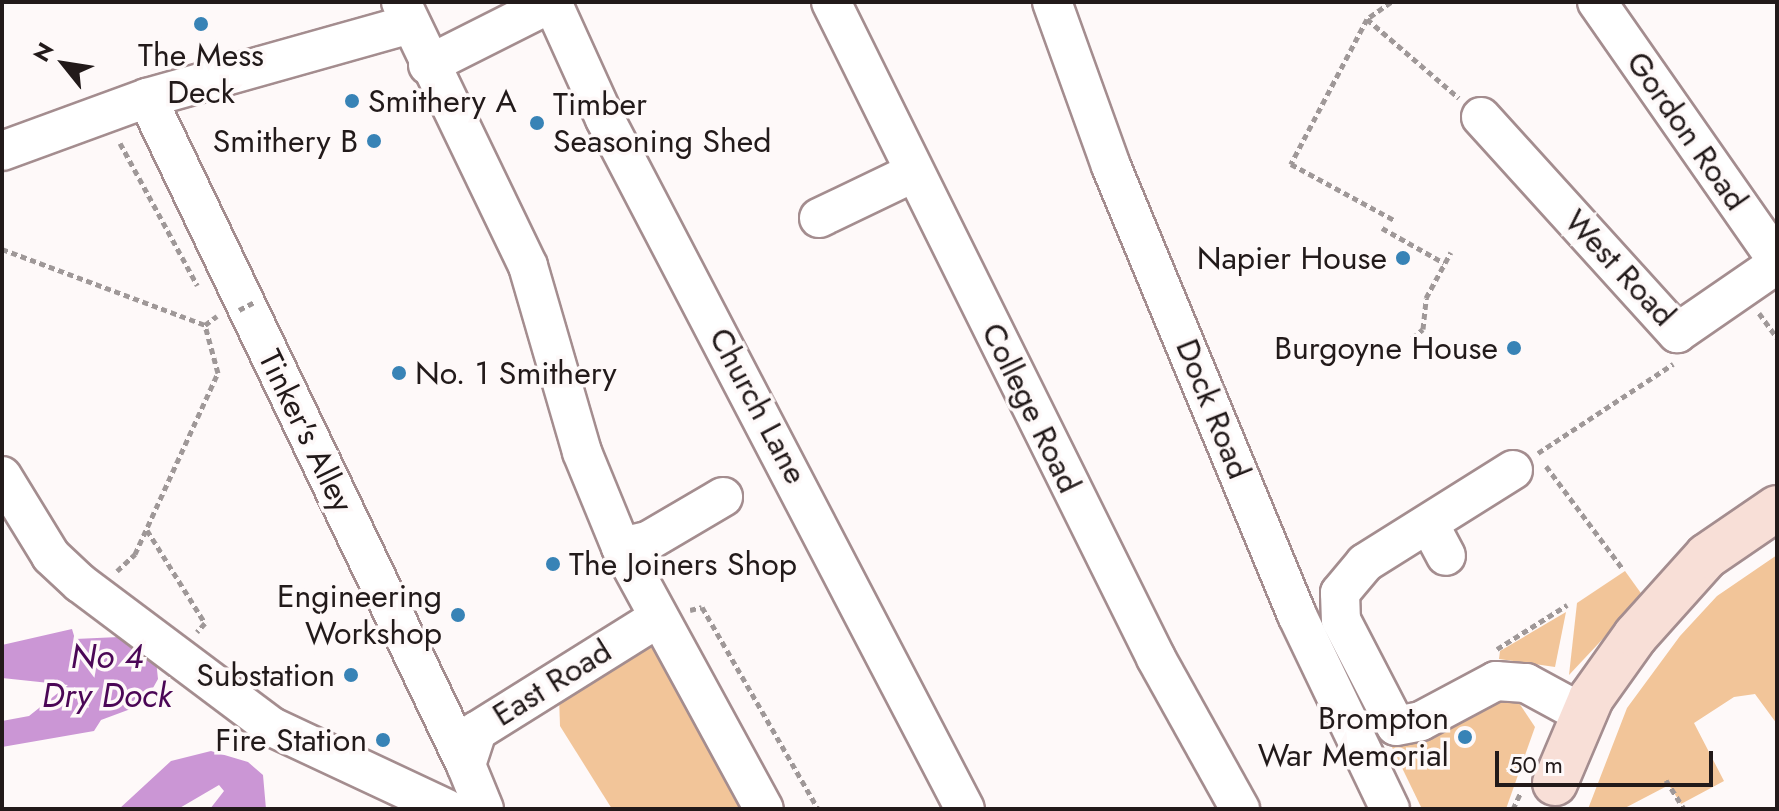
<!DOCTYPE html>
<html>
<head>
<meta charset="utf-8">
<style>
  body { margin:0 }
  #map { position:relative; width:1779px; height:811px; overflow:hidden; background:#fef9f9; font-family:Jost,sans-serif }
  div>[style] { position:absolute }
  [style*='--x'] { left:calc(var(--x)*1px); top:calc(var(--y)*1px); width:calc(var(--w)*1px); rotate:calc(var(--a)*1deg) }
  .green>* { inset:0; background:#f2c599 }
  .water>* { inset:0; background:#cb96d5 }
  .path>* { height:5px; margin-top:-2.5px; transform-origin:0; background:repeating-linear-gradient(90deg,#9f9898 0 6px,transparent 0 10px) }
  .roads { filter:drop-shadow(2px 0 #a48d8f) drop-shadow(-2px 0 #a48d8f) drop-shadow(0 2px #a48d8f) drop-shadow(0 -2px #a48d8f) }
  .minor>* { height:38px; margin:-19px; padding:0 19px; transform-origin:19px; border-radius:19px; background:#fff }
  .major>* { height:44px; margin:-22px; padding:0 22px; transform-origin:22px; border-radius:22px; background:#f8dfd7 }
  .path-bridge>* { height:5px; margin-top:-2.5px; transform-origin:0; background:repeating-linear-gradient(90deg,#9f9898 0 6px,transparent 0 10px) }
  .dots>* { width:22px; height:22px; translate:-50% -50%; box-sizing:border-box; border:4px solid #fef9f9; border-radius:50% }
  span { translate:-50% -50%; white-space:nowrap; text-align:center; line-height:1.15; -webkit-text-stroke:7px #fef9f9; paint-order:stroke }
  .poi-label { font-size:32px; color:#221a1a }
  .left { translate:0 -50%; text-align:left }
  .right { translate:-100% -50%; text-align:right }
  .street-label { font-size:32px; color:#221a1a }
  .water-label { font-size:34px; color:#4b0756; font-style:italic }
  .frame { position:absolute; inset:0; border:4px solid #221a1a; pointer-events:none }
  .north { position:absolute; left:24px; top:24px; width:80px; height:80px; -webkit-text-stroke:6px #fef9f9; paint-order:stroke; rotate:300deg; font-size:22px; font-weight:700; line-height:32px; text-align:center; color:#221a1a }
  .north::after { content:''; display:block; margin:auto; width:28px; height:36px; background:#221a1a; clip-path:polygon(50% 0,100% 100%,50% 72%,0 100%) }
  .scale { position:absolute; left:1495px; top:751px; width:218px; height:36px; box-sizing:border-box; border:4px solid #221a1a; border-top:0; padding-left:10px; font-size:24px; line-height:28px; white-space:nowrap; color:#221a1a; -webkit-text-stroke:6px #fef9f9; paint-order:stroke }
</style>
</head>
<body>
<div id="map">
  <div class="green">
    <div style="clip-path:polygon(1777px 555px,1777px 724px,1755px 694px,1734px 697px,1694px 723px,1724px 781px,1681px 804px,1669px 785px,1623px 809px,1588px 809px,1627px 708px,1680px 636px,1717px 596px)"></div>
    <div style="clip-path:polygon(1625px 571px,1643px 596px,1569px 675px,1577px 603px)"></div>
    <div style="clip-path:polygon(1566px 612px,1555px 667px,1499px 659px,1500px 651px)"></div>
    <div style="clip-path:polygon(660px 637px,755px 809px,612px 809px,560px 726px,559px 697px)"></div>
    <div style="clip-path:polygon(1493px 698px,1517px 700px,1535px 727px,1506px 809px,1422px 809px,1390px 743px)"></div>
  </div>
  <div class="water">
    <div style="clip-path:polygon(72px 629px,75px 639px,119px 637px,156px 660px,158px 679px,144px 704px,101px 720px,94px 731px,2px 747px,2px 721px,29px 716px,68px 685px,2px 678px,2px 645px)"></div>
    <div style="clip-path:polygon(211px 751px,248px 762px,263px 775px,266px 809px,210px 809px,224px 791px,219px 785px,178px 809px,119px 809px,171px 761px)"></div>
  </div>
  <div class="path">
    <div style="--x:1391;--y:2;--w:29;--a:145"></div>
    <div style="--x:1367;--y:19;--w:121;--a:40.7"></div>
    <div style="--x:1367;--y:19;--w:164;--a:117.7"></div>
    <div style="--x:1291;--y:164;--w:117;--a:28.5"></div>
    <div style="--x:120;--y:143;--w:162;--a:61.5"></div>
    <div style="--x:1382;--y:228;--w:71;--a:29.4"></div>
    <div style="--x:2;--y:249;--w:217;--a:20.5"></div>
    <div style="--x:1759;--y:313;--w:31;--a:54"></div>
    <div style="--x:1412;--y:338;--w:14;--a:-39"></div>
    <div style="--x:1423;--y:329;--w:31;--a:-84"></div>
    <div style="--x:1426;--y:298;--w:52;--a:-61.5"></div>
    <div style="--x:1538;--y:453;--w:162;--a:-33.4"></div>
    <div style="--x:1546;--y:466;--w:127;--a:53.3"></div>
    <div style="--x:147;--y:530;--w:110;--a:58.1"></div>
    <div style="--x:205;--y:623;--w:12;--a:132"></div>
    <div style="--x:117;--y:571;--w:25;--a:-43"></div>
    <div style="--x:135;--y:554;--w:199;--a:-65.4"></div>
    <div style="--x:218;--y:373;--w:50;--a:-105.2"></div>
    <div style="--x:205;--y:325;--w:15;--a:-37"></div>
    <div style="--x:690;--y:610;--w:12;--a:-14"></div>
    <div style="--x:702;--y:607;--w:233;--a:60.1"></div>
    <div style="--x:1497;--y:649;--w:83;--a:-32.2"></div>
    <div style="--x:1666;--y:780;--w:34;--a:58"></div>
    <div style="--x:1513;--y:809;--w:19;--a:-65"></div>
  </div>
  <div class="roads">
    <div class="minor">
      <div style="--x:401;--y:2;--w:293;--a:64.3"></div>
      <div style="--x:528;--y:266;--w:194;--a:73.8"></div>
      <div style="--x:582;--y:452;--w:103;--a:67.7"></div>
      <div style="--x:621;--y:547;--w:298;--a:61.4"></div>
      <div style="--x:552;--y:2;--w:128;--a:65.6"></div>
      <div style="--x:605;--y:119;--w:778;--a:62.45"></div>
      <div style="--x:831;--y:2;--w:732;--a:63.64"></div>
      <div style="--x:1156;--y:658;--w:173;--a:60.9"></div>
      <div style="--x:1052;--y:2;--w:174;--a:70.2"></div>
      <div style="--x:1111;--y:166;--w:486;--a:67.5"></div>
      <div style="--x:1297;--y:615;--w:215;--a:64.4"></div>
      <div style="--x:1597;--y:2;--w:315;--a:55.1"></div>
      <div style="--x:428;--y:65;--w:140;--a:-26.7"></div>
      <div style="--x:147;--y:98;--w:739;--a:64.44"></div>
      <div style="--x:1481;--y:117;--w:292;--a:47.8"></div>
      <div style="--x:1677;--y:333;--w:121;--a:-34.6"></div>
      <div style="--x:2;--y:151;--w:154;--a:-20.1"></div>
      <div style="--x:147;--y:98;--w:273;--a:-15.7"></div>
      <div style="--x:819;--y:218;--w:106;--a:-25.6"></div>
      <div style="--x:1513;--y:470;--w:175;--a:147.9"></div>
      <div style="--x:1365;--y:563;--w:39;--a:130"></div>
      <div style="--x:1340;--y:593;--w:27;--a:88"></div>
      <div style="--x:1341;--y:620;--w:119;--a:62.6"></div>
      <div style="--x:1396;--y:726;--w:25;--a:-11"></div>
      <div style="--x:1421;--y:721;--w:85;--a:-28.1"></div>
      <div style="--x:1496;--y:681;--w:30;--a:4"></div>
      <div style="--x:1526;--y:683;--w:65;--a:28.5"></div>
      <div style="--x:2;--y:476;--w:94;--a:58.5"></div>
      <div style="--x:51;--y:556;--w:40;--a:43"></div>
      <div style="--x:80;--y:583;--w:240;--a:36.9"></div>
      <div style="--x:272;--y:727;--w:193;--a:25.1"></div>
      <div style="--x:1429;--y:524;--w:36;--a:62"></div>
      <div style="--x:621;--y:547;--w:28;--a:-13"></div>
      <div style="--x:648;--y:541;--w:87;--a:-30.4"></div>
      <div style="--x:484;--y:809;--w:48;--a:-112.2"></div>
      <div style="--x:466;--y:765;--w:36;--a:-72"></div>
      <div style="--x:477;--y:731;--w:213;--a:-32"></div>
    </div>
    <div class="major">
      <div style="--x:1555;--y:783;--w:92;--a:-67"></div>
      <div style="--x:1591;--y:698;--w:77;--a:-54.5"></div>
      <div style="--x:1636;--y:635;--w:106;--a:-48.1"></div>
      <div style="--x:1707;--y:556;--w:85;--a:-34.4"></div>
    </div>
  </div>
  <div class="path-bridge">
    <div style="--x:239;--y:310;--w:18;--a:-27"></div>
  </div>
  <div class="dots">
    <div style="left:201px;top:24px;background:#3883b6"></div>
    <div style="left:352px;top:101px;background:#3883b6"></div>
    <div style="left:537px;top:123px;background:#3883b6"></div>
    <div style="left:374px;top:141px;background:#3883b6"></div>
    <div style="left:1403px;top:258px;background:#3883b6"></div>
    <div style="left:1514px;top:348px;background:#3883b6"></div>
    <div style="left:399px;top:373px;background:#3883b6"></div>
    <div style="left:553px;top:564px;background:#3883b6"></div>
    <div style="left:458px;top:615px;background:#3883b6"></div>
    <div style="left:351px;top:675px;background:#3883b6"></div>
    <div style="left:1465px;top:737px;background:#3883b6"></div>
    <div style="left:383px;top:740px;background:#3883b6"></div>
  </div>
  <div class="poi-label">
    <span style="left:201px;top:74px">The Mess<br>Deck</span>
    <span class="left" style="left:368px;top:101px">Smithery A</span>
    <span class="left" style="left:553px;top:123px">Timber<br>Seasoning Shed</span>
    <span class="right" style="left:358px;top:141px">Smithery B</span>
    <span class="right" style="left:1387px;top:258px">Napier House</span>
    <span class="right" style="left:1498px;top:348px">Burgoyne House</span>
    <span class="left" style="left:415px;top:373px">No. 1 Smithery</span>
    <span class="left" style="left:569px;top:564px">The Joiners Shop</span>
    <span class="right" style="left:442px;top:615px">Engineering<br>Workshop</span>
    <span class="right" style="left:335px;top:675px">Substation</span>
    <span class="right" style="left:1449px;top:737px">Brompton<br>War Memorial</span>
    <span class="right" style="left:367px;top:740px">Fire Station</span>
  </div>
  <div class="street-label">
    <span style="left:1687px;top:131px;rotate:55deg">Gordon Road</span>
    <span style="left:1620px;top:268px;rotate:47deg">West Road</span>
    <span style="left:758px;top:406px;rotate:62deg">Church Lane</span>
    <span style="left:1031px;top:408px;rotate:64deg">College Road</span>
    <span style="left:1213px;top:409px;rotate:68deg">Dock Road</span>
    <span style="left:306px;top:431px;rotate:64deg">Tinker's Alley</span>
    <span style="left:552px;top:683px;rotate:-32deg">East Road</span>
  </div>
  <div class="water-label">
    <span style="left:107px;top:676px">No 4<br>Dry Dock</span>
  </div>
  <div class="frame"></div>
  <div class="north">N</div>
  <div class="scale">50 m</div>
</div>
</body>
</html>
